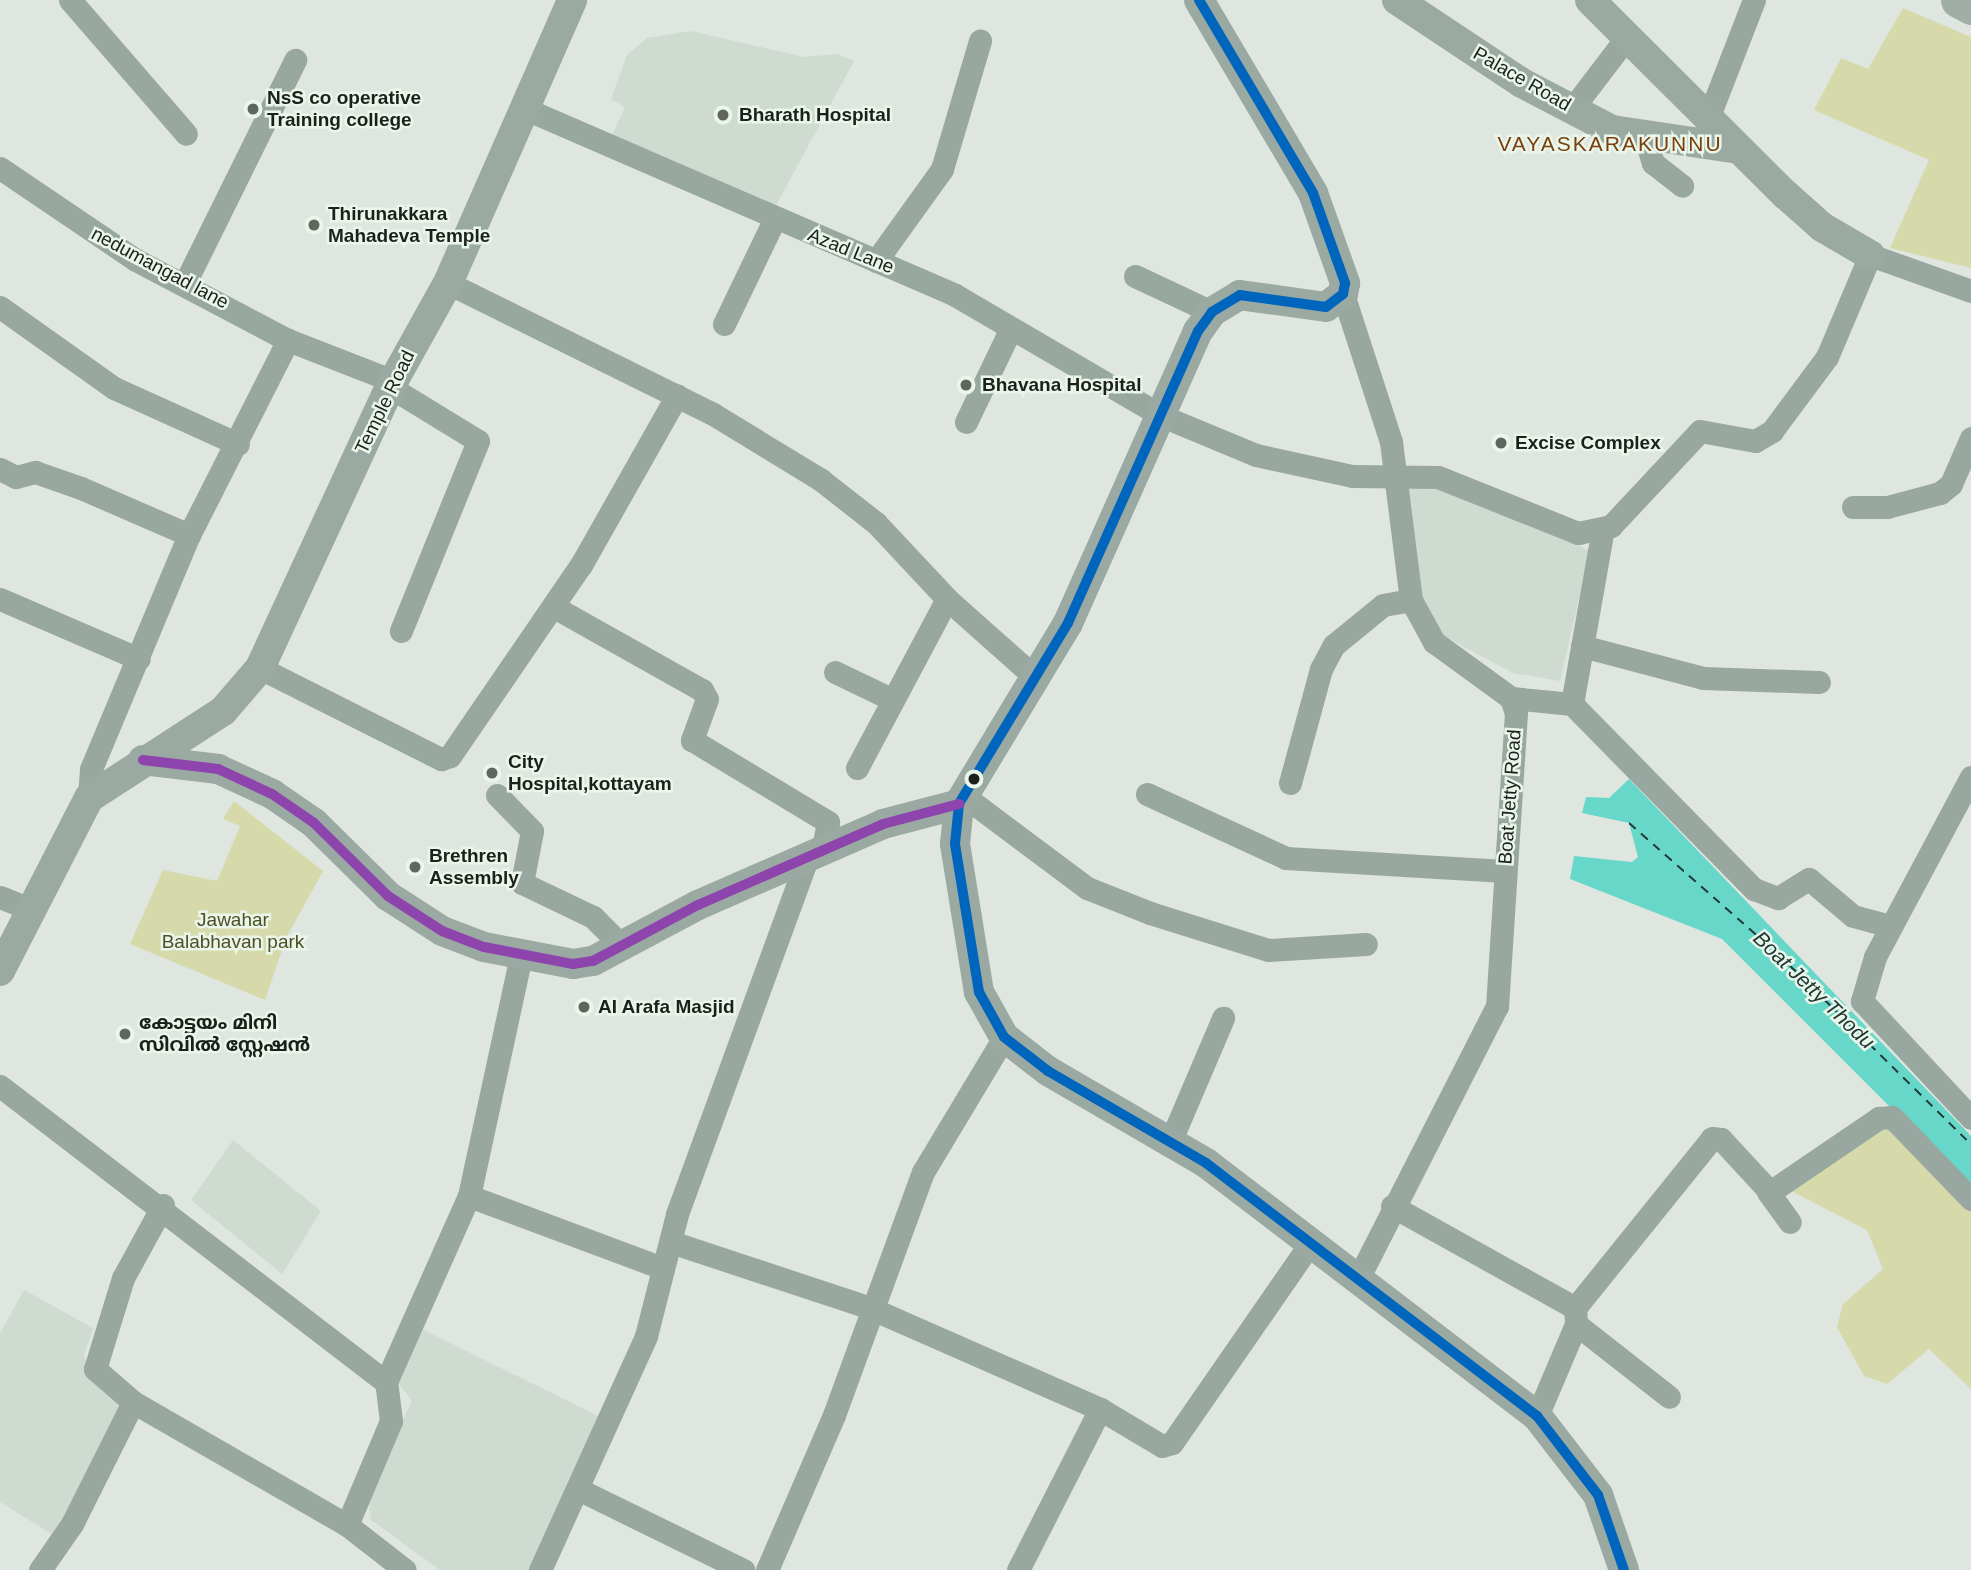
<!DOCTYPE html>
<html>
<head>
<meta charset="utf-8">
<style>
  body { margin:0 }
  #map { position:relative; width:1971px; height:1570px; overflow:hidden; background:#dfe5df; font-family:Arial,"Noto Sans Malayalam",sans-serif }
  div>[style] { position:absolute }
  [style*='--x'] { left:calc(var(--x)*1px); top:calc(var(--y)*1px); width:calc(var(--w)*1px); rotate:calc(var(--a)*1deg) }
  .built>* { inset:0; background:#cfdbd0 }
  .green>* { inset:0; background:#d6daab }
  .water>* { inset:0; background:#67d7ca }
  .ferry>* { height:2px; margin-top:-1px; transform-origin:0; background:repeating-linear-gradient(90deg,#203935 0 9px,transparent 0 16px) }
  .minor>* { height:23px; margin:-11.5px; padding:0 11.5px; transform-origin:11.5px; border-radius:11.5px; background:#98a7a0 }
  .major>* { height:30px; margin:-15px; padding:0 15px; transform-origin:15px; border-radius:15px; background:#9aa9a2 }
  .highway>* { height:35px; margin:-17.5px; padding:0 17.5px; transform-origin:17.5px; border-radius:17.5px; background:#a1aea7 }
  .bus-1>* { height:10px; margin:-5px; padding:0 5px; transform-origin:5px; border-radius:5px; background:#0065bd }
  .bus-2>* { height:10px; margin:-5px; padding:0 5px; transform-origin:5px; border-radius:5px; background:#8e44ad }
  .dots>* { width:19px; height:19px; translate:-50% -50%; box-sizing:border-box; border:4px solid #eaf6ea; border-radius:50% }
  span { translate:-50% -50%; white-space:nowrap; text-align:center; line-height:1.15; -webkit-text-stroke:5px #eaf6ea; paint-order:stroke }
  .street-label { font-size:19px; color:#1c201c }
  .poi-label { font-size:19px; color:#1c201c; font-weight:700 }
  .left { translate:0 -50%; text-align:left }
  .park-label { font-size:19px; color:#4e4f24 }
  .neighbourhood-label { font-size:21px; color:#793f0d; letter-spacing:2px }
  .water-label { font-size:21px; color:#203935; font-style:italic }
</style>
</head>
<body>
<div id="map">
  <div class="built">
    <div style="clip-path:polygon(691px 31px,804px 57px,837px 54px,854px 61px,773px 211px,610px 140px,625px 107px,611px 99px,627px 55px,647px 38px)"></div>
    <div style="clip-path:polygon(1406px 481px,1437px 482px,1590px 551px,1560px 681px,1513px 673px,1440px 634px,1421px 604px)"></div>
    <div style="clip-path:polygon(233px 1140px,321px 1211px,282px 1274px,191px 1200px)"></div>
    <div style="clip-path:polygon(24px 1290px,93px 1328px,84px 1356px,100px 1382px,128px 1400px,53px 1535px,0 1502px,0 1333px)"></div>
    <div style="clip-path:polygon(420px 1328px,604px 1419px,530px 1570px,440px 1570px,371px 1520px,367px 1494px,412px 1401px,396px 1380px)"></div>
  </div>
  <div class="green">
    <div style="clip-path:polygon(1903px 8px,1971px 37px,1971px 268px,1890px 248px,1929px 160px,1814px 110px,1841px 58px,1868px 69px)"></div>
    <div style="clip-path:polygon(234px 801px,323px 871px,286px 938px,265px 1000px,130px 944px,163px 870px,217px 881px,240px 826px,223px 819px)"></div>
    <div style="clip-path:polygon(1889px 1122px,1971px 1206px,1971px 1389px,1929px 1349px,1887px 1384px,1864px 1376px,1837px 1327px,1843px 1304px,1883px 1269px,1867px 1230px,1791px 1191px)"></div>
  </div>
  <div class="water">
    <div style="clip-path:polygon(1629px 779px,1971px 1136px,1971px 1188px,1722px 939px,1570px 879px,1574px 856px,1632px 862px,1638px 857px,1629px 823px,1582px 813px,1586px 797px,1609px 798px)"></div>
  </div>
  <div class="ferry">
    <div style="--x:1629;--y:823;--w:198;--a:41.3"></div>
    <div style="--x:1778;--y:954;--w:271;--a:44.6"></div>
  </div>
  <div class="minor">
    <div style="--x:70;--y:0;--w:177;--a:49.1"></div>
    <div style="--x:1572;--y:109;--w:89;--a:-52.7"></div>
    <div style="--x:528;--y:110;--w:465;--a:23.4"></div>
    <div style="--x:955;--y:295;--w:240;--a:30.3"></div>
    <div style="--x:1162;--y:416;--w:102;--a:22.5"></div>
    <div style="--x:1256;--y:455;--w:98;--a:12.3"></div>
    <div style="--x:1352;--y:476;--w:86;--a:0.7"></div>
    <div style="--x:1438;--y:477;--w:151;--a:21.8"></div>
    <div style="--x:1578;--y:533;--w:34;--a:-12"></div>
    <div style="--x:1611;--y:526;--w:130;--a:-46.9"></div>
    <div style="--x:1700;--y:431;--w:56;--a:10.3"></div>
    <div style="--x:1755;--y:441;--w:20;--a:-30"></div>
    <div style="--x:1772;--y:431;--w:92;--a:-53.4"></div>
    <div style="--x:1827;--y:357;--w:111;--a:-67.1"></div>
    <div style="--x:1870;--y:255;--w:107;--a:19.6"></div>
    <div style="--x:1707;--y:121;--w:130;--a:-68.8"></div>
    <div style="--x:1645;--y:137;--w:27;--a:73"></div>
    <div style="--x:1653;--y:163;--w:37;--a:38"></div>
    <div style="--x:0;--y:168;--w:164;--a:34.1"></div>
    <div style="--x:136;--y:260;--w:172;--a:27.8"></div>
    <div style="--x:876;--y:261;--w:113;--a:-54.3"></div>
    <div style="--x:942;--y:169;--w:134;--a:-73.5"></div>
    <div style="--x:1135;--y:276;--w:85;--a:25.1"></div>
    <div style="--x:185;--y:283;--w:249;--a:-63.7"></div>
    <div style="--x:448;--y:283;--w:296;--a:26.3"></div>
    <div style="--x:713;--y:414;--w:127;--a:31.4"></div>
    <div style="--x:821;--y:480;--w:70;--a:38"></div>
    <div style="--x:876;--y:523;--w:104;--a:46.9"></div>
    <div style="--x:947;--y:599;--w:119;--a:41.6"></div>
    <div style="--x:1343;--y:294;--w:156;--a:72"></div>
    <div style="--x:1391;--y:442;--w:159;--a:82.8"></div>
    <div style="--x:1411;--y:600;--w:48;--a:61.3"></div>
    <div style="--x:1434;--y:642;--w:95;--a:36"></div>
    <div style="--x:1511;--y:698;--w:16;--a:72"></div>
    <div style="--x:1516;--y:713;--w:294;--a:93.7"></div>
    <div style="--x:1497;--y:1006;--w:306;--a:117"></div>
    <div style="--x:0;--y:307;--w:140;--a:35.4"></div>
    <div style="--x:114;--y:388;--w:136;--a:24.3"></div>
    <div style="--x:724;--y:324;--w:115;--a:-64.3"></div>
    <div style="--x:390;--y:387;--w:103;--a:31.5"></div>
    <div style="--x:478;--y:441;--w:205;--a:112.1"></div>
    <div style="--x:966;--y:422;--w:102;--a:-64.4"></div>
    <div style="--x:0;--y:469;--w:18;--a:27"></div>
    <div style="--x:16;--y:477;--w:20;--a:-15"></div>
    <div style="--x:35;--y:472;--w:49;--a:19.2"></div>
    <div style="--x:81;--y:488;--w:118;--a:23.5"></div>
    <div style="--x:1853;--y:507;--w:34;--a:0"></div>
    <div style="--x:1887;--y:507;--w:55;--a:-14.8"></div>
    <div style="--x:1940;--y:493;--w:14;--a:-39"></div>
    <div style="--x:1951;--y:484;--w:50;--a:-66.5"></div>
    <div style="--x:0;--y:599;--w:151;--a:23.3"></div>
    <div style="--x:554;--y:607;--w:170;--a:29.3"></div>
    <div style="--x:702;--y:690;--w:10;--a:61"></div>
    <div style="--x:707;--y:699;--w:44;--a:110.1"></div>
    <div style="--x:692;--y:740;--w:159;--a:31.1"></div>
    <div style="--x:828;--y:822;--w:31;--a:101"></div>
    <div style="--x:1582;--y:646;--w:125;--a:14.8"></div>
    <div style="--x:1703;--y:678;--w:116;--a:2"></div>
    <div style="--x:260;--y:668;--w:203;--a:26.7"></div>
    <div style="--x:441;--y:759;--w:9;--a:-18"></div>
    <div style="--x:450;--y:756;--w:232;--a:-55.6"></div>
    <div style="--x:581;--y:565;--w:195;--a:-60.5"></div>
    <div style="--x:835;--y:672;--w:62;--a:25.7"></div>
    <div style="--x:1511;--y:698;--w:61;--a:5.6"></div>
    <div style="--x:1572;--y:704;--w:260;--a:45.5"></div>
    <div style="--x:1754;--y:889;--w:26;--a:21"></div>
    <div style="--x:1778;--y:898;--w:36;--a:-32"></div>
    <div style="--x:1809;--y:879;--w:57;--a:40.1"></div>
    <div style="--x:1853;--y:916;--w:39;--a:15"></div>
    <div style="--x:1572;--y:704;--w:178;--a:-80"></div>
    <div style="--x:857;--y:768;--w:191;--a:-62"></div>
    <div style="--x:1971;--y:777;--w:204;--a:118.1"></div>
    <div style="--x:1875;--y:957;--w:46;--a:106.5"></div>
    <div style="--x:1862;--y:1001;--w:160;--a:47"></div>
    <div style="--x:1290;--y:783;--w:118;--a:-74.8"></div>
    <div style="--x:1321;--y:669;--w:27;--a:-62"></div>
    <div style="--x:1334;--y:645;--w:63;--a:-39.2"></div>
    <div style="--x:1383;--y:605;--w:28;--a:-10"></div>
    <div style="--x:1147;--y:794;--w:153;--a:24.7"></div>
    <div style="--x:1286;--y:858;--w:219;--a:3.4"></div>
    <div style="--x:497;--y:795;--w:50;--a:45.8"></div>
    <div style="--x:532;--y:831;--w:53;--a:100.9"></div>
    <div style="--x:522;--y:883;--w:79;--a:25.6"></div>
    <div style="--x:593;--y:917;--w:38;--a:45"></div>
    <div style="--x:964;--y:796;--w:154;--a:36.8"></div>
    <div style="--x:1087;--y:888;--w:68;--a:21.6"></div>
    <div style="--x:1150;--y:913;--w:124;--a:17.4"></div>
    <div style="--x:1268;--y:950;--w:98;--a:-3.5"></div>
    <div style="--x:89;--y:798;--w:29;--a:-86"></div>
    <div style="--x:91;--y:769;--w:254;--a:-67.3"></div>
    <div style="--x:189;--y:535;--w:219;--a:-63.1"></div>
    <div style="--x:288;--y:340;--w:113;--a:21.3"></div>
    <div style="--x:0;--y:897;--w:31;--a:22"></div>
    <div style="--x:0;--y:1086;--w:486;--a:37.5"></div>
    <div style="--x:1171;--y:1140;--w:133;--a:-66.9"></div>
    <div style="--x:1768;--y:1192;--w:37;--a:54"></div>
    <div style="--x:469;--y:1196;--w:207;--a:20.4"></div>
    <div style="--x:163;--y:1205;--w:83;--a:118.7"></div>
    <div style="--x:123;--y:1278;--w:95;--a:107.1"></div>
    <div style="--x:95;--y:1369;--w:50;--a:41"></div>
    <div style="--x:133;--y:1402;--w:247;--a:29.9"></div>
    <div style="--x:347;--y:1525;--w:73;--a:37.8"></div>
    <div style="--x:1392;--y:1206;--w:210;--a:29.1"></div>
    <div style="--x:1575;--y:1308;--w:16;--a:86"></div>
    <div style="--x:1576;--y:1324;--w:118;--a:38.1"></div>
    <div style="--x:671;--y:1242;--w:210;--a:18.3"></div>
    <div style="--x:870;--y:1308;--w:251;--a:23.7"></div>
    <div style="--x:1100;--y:1409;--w:72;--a:30.8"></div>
    <div style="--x:1162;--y:1446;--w:10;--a:-17"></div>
    <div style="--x:1172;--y:1443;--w:241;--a:-55.3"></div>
    <div style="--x:1575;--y:1308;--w:218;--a:-51.1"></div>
    <div style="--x:1712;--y:1138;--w:9;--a:6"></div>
    <div style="--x:1721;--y:1139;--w:72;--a:47.2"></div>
    <div style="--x:1770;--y:1192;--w:132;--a:-34.2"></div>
    <div style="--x:1879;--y:1118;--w:13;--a:-4"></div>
    <div style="--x:1892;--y:1117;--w:114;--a:46.1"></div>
    <div style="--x:1537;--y:1416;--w:100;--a:-67"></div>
    <div style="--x:580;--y:1490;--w:182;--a:26.1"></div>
    <div style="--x:347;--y:1525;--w:113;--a:-67.1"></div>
    <div style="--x:391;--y:1421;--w:39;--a:-97"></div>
    <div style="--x:386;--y:1382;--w:204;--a:-66"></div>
    <div style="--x:469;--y:1196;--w:246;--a:-77.8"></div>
    <div style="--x:40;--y:1570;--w:56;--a:-55.2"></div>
    <div style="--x:72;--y:1524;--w:136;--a:-63.4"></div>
    <div style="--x:540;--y:1570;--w:257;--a:-65.6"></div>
    <div style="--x:646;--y:1336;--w:126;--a:-75.7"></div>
    <div style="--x:677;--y:1214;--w:375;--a:-69.9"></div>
    <div style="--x:767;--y:1570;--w:169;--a:-66.6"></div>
    <div style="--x:834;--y:1415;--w:259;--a:-69.9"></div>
    <div style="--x:923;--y:1172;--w:157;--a:-59"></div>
    <div style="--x:1018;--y:1570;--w:181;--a:-63"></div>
  </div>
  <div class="major">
    <div style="--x:1199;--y:0;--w:224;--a:59.4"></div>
    <div style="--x:1313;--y:193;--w:96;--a:70.4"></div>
    <div style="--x:1345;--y:283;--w:11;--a:100"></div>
    <div style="--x:1343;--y:294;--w:21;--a:143"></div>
    <div style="--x:1326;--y:307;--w:87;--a:-172.1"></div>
    <div style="--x:1240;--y:295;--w:33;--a:149"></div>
    <div style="--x:1212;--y:312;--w:24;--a:126"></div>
    <div style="--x:1198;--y:331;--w:320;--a:114"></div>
    <div style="--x:1068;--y:623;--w:211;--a:121.1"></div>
    <div style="--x:959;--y:804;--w:40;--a:95.7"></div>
    <div style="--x:955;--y:844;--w:150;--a:80.8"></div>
    <div style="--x:979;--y:992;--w:51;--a:60.9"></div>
    <div style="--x:1004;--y:1037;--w:56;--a:37.7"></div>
    <div style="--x:1048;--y:1071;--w:183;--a:30.2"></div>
    <div style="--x:1206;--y:1163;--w:417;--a:37.4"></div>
    <div style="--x:1537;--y:1416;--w:100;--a:52.3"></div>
    <div style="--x:1598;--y:1495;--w:79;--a:70.9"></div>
    <div style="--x:1397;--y:0;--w:150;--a:33.6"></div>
    <div style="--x:1522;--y:83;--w:102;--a:27.6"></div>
    <div style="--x:1612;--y:130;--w:128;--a:8.5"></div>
    <div style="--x:1590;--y:0;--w:276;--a:44.9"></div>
    <div style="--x:1786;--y:195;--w:48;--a:41.6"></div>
    <div style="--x:1822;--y:227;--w:56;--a:30.3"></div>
    <div style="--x:143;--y:760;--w:76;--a:6.8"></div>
    <div style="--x:218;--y:769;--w:60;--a:24.8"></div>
    <div style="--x:272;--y:794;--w:51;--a:34.6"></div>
    <div style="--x:314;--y:823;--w:104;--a:44.6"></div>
    <div style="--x:388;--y:896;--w:64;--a:32.9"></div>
    <div style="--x:442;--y:931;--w:45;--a:20.9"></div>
    <div style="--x:484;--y:947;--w:91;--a:10.8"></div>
    <div style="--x:573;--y:964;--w:20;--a:-9"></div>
    <div style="--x:593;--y:961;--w:119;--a:-28.1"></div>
    <div style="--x:698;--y:905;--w:202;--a:-23.6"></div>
    <div style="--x:883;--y:824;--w:79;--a:-14.7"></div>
    <div style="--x:0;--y:971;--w:195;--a:-62.8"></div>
    <div style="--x:89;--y:798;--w:160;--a:-33"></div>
    <div style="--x:223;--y:711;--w:57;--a:-49.3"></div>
    <div style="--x:260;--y:668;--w:310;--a:-65.2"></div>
    <div style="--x:390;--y:387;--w:119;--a:-60.9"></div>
    <div style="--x:448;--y:283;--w:309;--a:-66.3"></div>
  </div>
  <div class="highway">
    <div style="--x:1958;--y:0;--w:15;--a:28"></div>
  </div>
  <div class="bus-1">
    <div style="--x:1199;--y:0;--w:224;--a:59.4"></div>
    <div style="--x:1313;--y:193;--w:96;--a:70.4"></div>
    <div style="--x:1345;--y:283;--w:11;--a:100"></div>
    <div style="--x:1343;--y:294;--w:21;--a:143"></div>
    <div style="--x:1326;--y:307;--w:87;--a:-172.1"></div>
    <div style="--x:1240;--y:295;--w:33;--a:149"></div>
    <div style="--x:1212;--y:312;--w:24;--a:126"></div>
    <div style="--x:1198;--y:331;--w:320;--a:114"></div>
    <div style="--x:1068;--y:623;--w:211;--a:121.1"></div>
    <div style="--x:959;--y:804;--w:40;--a:95.7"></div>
    <div style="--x:955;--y:844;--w:150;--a:80.8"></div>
    <div style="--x:979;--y:992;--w:51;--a:60.9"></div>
    <div style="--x:1004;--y:1037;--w:56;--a:37.7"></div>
    <div style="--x:1048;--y:1071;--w:183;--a:30.2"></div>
    <div style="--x:1206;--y:1163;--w:417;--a:37.4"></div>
    <div style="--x:1537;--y:1416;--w:100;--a:52.3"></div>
    <div style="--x:1598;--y:1495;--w:79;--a:70.9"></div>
  </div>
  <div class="bus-2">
    <div style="--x:143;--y:760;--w:76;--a:6.8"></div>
    <div style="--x:218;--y:769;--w:60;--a:24.8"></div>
    <div style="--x:272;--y:794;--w:51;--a:34.6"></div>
    <div style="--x:314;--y:823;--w:104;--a:44.6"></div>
    <div style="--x:388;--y:896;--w:64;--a:32.9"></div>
    <div style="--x:442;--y:931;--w:45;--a:20.9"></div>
    <div style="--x:484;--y:947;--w:91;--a:10.8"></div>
    <div style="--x:573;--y:964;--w:20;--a:-9"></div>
    <div style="--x:593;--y:961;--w:119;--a:-28.1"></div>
    <div style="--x:698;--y:905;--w:202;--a:-23.6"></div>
    <div style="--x:883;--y:824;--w:79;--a:-14.7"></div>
  </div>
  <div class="dots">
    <div style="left:253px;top:109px;background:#606560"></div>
    <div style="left:723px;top:115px;background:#606560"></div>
    <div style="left:314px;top:225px;background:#606560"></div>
    <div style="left:966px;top:385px;background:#606560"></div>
    <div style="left:1501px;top:443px;background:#606560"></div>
    <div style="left:492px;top:773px;background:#606560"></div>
    <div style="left:974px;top:779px;background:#1c201c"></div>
    <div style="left:415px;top:867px;background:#606560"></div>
    <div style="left:584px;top:1007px;background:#606560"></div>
    <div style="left:125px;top:1034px;background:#606560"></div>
  </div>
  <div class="street-label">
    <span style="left:1522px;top:79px;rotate:30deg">Palace Road</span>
    <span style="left:851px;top:251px;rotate:22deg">Azad Lane</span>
    <span style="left:160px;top:268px;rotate:28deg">nedumangad lane</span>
    <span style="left:385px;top:402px;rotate:-64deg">Temple Road</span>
    <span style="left:1510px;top:797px;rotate:-86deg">Boat Jetty Road</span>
  </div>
  <div class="poi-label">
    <span class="left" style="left:267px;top:109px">NsS co operative<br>Training college</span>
    <span class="left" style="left:739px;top:115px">Bharath Hospital</span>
    <span class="left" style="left:328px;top:225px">Thirunakkara<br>Mahadeva Temple</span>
    <span class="left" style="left:982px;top:385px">Bhavana Hospital</span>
    <span class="left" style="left:1515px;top:443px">Excise Complex</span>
    <span class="left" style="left:508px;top:773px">City<br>Hospital,kottayam</span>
    <span class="left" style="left:429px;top:867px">Brethren<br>Assembly</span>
    <span class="left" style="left:598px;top:1007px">AI Arafa Masjid</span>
    <span class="left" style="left:139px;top:1034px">കോട്ടയം മിനി<br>സിവിൽ സ്റ്റേഷൻ</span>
  </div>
  <div class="park-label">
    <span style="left:233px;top:931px">Jawahar<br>Balabhavan park</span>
  </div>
  <div class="neighbourhood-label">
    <span style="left:1610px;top:144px">VAYASKARAKUNNU</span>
  </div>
  <div class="water-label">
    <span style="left:1814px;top:990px;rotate:44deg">Boat Jetty Thodu</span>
  </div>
</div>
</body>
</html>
